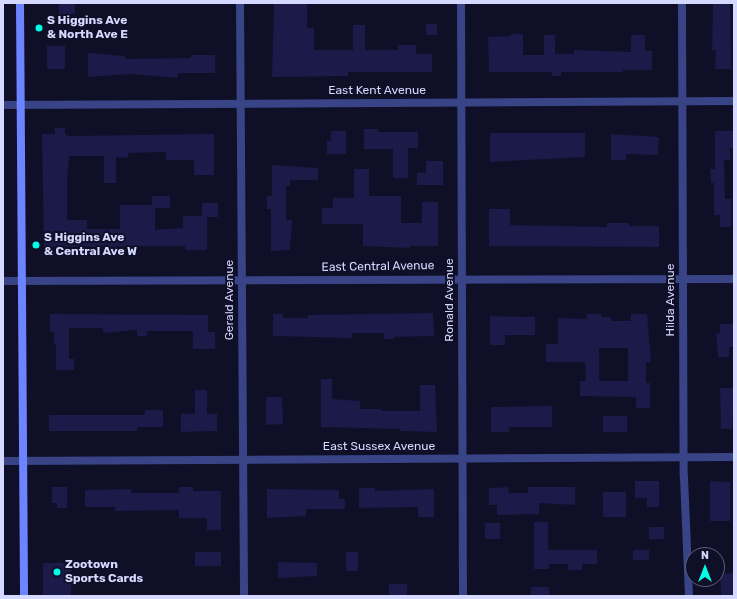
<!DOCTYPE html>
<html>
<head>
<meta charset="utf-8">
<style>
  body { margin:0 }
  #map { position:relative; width:737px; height:599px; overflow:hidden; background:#0f0f27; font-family:Rubik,sans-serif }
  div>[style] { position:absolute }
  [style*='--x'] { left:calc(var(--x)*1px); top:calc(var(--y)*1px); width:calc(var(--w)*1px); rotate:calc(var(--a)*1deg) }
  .building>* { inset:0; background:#1b1a48 }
  .minor>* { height:8px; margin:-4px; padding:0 4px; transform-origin:4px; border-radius:4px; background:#394487 }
  .secondary>* { height:8px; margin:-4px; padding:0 4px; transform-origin:4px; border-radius:4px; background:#6c84ff }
  .dots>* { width:11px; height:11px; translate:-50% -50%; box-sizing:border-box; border:2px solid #0f0f27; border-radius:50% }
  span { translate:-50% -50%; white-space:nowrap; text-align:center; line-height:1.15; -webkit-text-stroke:4px #0f0f27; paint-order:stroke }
  .poi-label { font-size:12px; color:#d5d8ff; font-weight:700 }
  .left { translate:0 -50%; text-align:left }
  .street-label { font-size:12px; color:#d5d8ff }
  .frame { position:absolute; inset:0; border:4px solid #d5d8ff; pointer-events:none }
  .north { position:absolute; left:685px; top:547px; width:40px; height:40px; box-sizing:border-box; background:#0f0f27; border:1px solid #5e5f7d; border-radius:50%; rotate:0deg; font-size:11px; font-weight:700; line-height:16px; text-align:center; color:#d5d8ff }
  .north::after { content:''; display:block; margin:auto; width:14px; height:18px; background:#01ffe8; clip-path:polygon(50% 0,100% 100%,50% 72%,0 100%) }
</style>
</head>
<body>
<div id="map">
  <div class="building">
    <div style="clip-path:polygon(59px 3px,75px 3px,75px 14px,59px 15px)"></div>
    <div style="clip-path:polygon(274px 3px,307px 3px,307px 28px,314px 28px,314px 50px,353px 50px,353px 25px,365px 25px,365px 50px,398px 50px,398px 45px,416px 45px,416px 54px,432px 54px,432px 72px,348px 72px,348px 76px,272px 77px)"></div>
    <div style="clip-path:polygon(713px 3px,730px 3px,731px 69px,715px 69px,716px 50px,712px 50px)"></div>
    <div style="clip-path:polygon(426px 24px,437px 24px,437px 35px,426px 35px)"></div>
    <div style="clip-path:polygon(511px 34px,523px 34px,523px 55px,544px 55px,544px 35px,555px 35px,555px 54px,574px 54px,574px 50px,631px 52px,631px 35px,645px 35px,645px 51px,652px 51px,652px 70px,623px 70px,623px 72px,561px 72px,561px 76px,552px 76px,552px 72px,489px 72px,488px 37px,511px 36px)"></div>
    <div style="clip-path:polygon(47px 46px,65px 46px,65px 69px,47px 69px)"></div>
    <div style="clip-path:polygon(88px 53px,125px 56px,125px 59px,191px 58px,191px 55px,215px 55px,215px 73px,178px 73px,178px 78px,131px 74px,88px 77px)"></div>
    <div style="clip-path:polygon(55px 128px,65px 128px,65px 134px,69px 136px,214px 134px,214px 175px,194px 175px,194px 160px,166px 160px,166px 152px,128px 153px,128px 158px,116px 157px,116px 183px,104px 183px,104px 156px,69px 156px,67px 180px,67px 220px,87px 220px,87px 229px,120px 229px,120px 205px,152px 205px,152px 196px,170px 196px,170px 208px,155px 208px,155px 230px,183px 228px,183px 216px,202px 216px,202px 203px,218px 203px,218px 217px,207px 217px,207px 250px,185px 250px,185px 246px,44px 247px,42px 134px,55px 134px)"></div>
    <div style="clip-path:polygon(364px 129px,378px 129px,378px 132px,418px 132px,418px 148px,408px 148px,408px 178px,393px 178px,393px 149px,364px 149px)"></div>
    <div style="clip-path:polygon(331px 131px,346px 131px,346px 154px,327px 154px,327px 141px,331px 141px)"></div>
    <div style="clip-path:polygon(715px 131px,734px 131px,734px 148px,730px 148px,730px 160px,724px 160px,725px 199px,731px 199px,731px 227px,720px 227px,720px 215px,714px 215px,714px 183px,711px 183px,710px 169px,715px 169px)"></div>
    <div style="clip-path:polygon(490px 133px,585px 133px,585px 157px,490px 162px)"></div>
    <div style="clip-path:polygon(611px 134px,659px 137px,658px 155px,626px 154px,626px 160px,611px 160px)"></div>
    <div style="clip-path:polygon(426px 161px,443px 161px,443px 185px,417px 185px,417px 173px,426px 173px)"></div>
    <div style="clip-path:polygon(272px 165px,318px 168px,318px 180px,290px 180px,290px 186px,286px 186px,286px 220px,292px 220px,290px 250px,271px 251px,271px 209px,267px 209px,267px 196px,272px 196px)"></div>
    <div style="clip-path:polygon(354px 169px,369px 169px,369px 196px,401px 196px,401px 223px,422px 223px,422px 202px,438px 202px,438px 246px,410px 246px,410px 248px,363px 246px,363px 224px,322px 224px,322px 208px,333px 208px,333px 198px,354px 198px)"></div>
    <div style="clip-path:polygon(489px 209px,510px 209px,510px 225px,607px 227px,607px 223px,629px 223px,629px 226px,659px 226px,659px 247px,489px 246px)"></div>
    <div style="clip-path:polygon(433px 313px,434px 336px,394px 337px,394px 339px,384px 339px,384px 333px,352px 333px,352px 338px,273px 336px,273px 314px,283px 314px,283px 318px,308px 318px,308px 315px)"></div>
    <div style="clip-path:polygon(50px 314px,208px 315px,208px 332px,215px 332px,215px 349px,193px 349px,193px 331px,147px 331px,147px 336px,137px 336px,137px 330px,103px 333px,103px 328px,69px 328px,69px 359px,74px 359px,74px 370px,56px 370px,56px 344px,54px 344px,54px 332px,50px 332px)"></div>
    <div style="clip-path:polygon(evenodd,587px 314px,601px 314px,601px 317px,611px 317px,611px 321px,631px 321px,631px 314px,647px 314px,651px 362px,646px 362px,646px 383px,650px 383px,650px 408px,636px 408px,636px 397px,580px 396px,580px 381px,586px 381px,585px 362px,546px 362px,546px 344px,558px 344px,558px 318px,587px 319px,587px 314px,599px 348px,628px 348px,628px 381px,599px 381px,599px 348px)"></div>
    <div style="clip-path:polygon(490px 316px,535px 317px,535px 335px,505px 335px,505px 345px,490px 345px)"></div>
    <div style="clip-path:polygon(720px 324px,734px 324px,734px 347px,729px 347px,729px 357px,718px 357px,716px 333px,720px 333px)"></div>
    <div style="clip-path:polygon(321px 379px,332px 379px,332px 399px,360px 401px,360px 409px,381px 409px,381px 411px,420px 411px,420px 385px,435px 385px,437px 432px,400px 431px,400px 429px,321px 427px)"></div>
    <div style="clip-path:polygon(720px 388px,734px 388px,732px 429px,721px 429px)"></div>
    <div style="clip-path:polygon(195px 390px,207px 390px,207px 414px,217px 414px,217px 431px,181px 432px,181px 414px,195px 414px)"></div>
    <div style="clip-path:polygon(266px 397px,282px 397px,283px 424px,266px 425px)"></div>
    <div style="clip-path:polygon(552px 406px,552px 427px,509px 427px,509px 432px,491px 432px,491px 407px)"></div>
    <div style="clip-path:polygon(145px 410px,163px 410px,163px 427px,137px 427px,137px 431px,49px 431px,49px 415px,145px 415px)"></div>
    <div style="clip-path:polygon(603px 416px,627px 416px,627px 432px,603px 432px)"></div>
    <div style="clip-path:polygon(635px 481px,659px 481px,659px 507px,647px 507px,647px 498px,635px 498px)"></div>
    <div style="clip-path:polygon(710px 481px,730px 482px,730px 521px,710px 521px)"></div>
    <div style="clip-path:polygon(52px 487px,67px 487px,67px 508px,57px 508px,57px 503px,52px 503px)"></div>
    <div style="clip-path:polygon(179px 487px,193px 487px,193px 491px,221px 491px,221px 530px,207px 530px,207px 518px,179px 518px,179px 510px,115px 511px,115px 507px,85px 507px,85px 490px,131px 489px,131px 493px,179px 493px)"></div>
    <div style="clip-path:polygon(508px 487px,509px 493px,528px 493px,528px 487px,575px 487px,575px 505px,539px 503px,539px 514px,497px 515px,497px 505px,489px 505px,489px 488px)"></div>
    <div style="clip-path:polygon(359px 488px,375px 488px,375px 491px,434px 489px,434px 517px,418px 517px,418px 507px,359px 508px)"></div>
    <div style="clip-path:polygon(267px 489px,339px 490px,339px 499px,345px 499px,345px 509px,306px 509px,306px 516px,267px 518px)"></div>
    <div style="clip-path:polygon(603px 492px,626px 492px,626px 517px,603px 517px)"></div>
    <div style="clip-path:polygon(534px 522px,548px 522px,548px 550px,597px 550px,597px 564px,582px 564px,582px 570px,568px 570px,568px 564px,549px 564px,549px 569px,534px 569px)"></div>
    <div style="clip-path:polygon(485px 523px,500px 523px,500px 539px,485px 539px)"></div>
    <div style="clip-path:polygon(649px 527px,664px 527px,664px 539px,649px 539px)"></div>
    <div style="clip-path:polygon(633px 550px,649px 550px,649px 560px,633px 560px)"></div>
    <div style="clip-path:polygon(195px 552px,221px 552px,221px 566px,195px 566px)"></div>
    <div style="clip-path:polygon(346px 552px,358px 552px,358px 571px,346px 571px)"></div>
    <div style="clip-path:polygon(278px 562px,317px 563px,317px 576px,278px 578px)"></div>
    <div style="clip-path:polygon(43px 563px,71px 563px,71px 596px,43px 596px)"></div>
    <div style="clip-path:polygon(733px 573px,734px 596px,721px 596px,720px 574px)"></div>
    <div style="clip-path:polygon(389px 584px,407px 584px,407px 596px,389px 596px)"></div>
    <div style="clip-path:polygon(531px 587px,549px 587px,549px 596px,531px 596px)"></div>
  </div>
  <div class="minor">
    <div style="--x:240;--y:3;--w:593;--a:89.61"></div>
    <div style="--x:461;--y:3;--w:593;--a:89.81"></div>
    <div style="--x:682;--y:3;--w:474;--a:89.8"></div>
    <div style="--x:684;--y:477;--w:119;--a:87.6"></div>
    <div style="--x:3;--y:105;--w:731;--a:-0.31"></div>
    <div style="--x:3;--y:281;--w:731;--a:-0.16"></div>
    <div style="--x:3;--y:461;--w:731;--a:-0.31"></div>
  </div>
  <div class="secondary">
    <div style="--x:20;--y:3;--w:593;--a:89.61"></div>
  </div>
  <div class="dots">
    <div style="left:39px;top:28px;background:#01ffe8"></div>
    <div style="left:36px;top:245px;background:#01ffe8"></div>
    <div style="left:57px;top:572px;background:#01ffe8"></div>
  </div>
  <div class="poi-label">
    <span class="left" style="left:47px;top:28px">S Higgins Ave<br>&amp; North Ave E</span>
    <span class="left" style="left:44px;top:245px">S Higgins Ave<br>&amp; Central Ave W</span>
    <span class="left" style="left:65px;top:572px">Zootown<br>Sports Cards</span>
  </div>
  <div class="street-label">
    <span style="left:377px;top:91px">East Kent Avenue</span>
    <span style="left:378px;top:267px;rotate:-1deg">East Central Avenue</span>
    <span style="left:230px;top:300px;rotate:-90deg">Gerald Avenue</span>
    <span style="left:450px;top:300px;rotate:-90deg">Ronald Avenue</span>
    <span style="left:671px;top:300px;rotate:-90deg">Hilda Avenue</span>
    <span style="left:379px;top:447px">East Sussex Avenue</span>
  </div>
  <div class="frame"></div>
  <div class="north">N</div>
</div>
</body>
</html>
